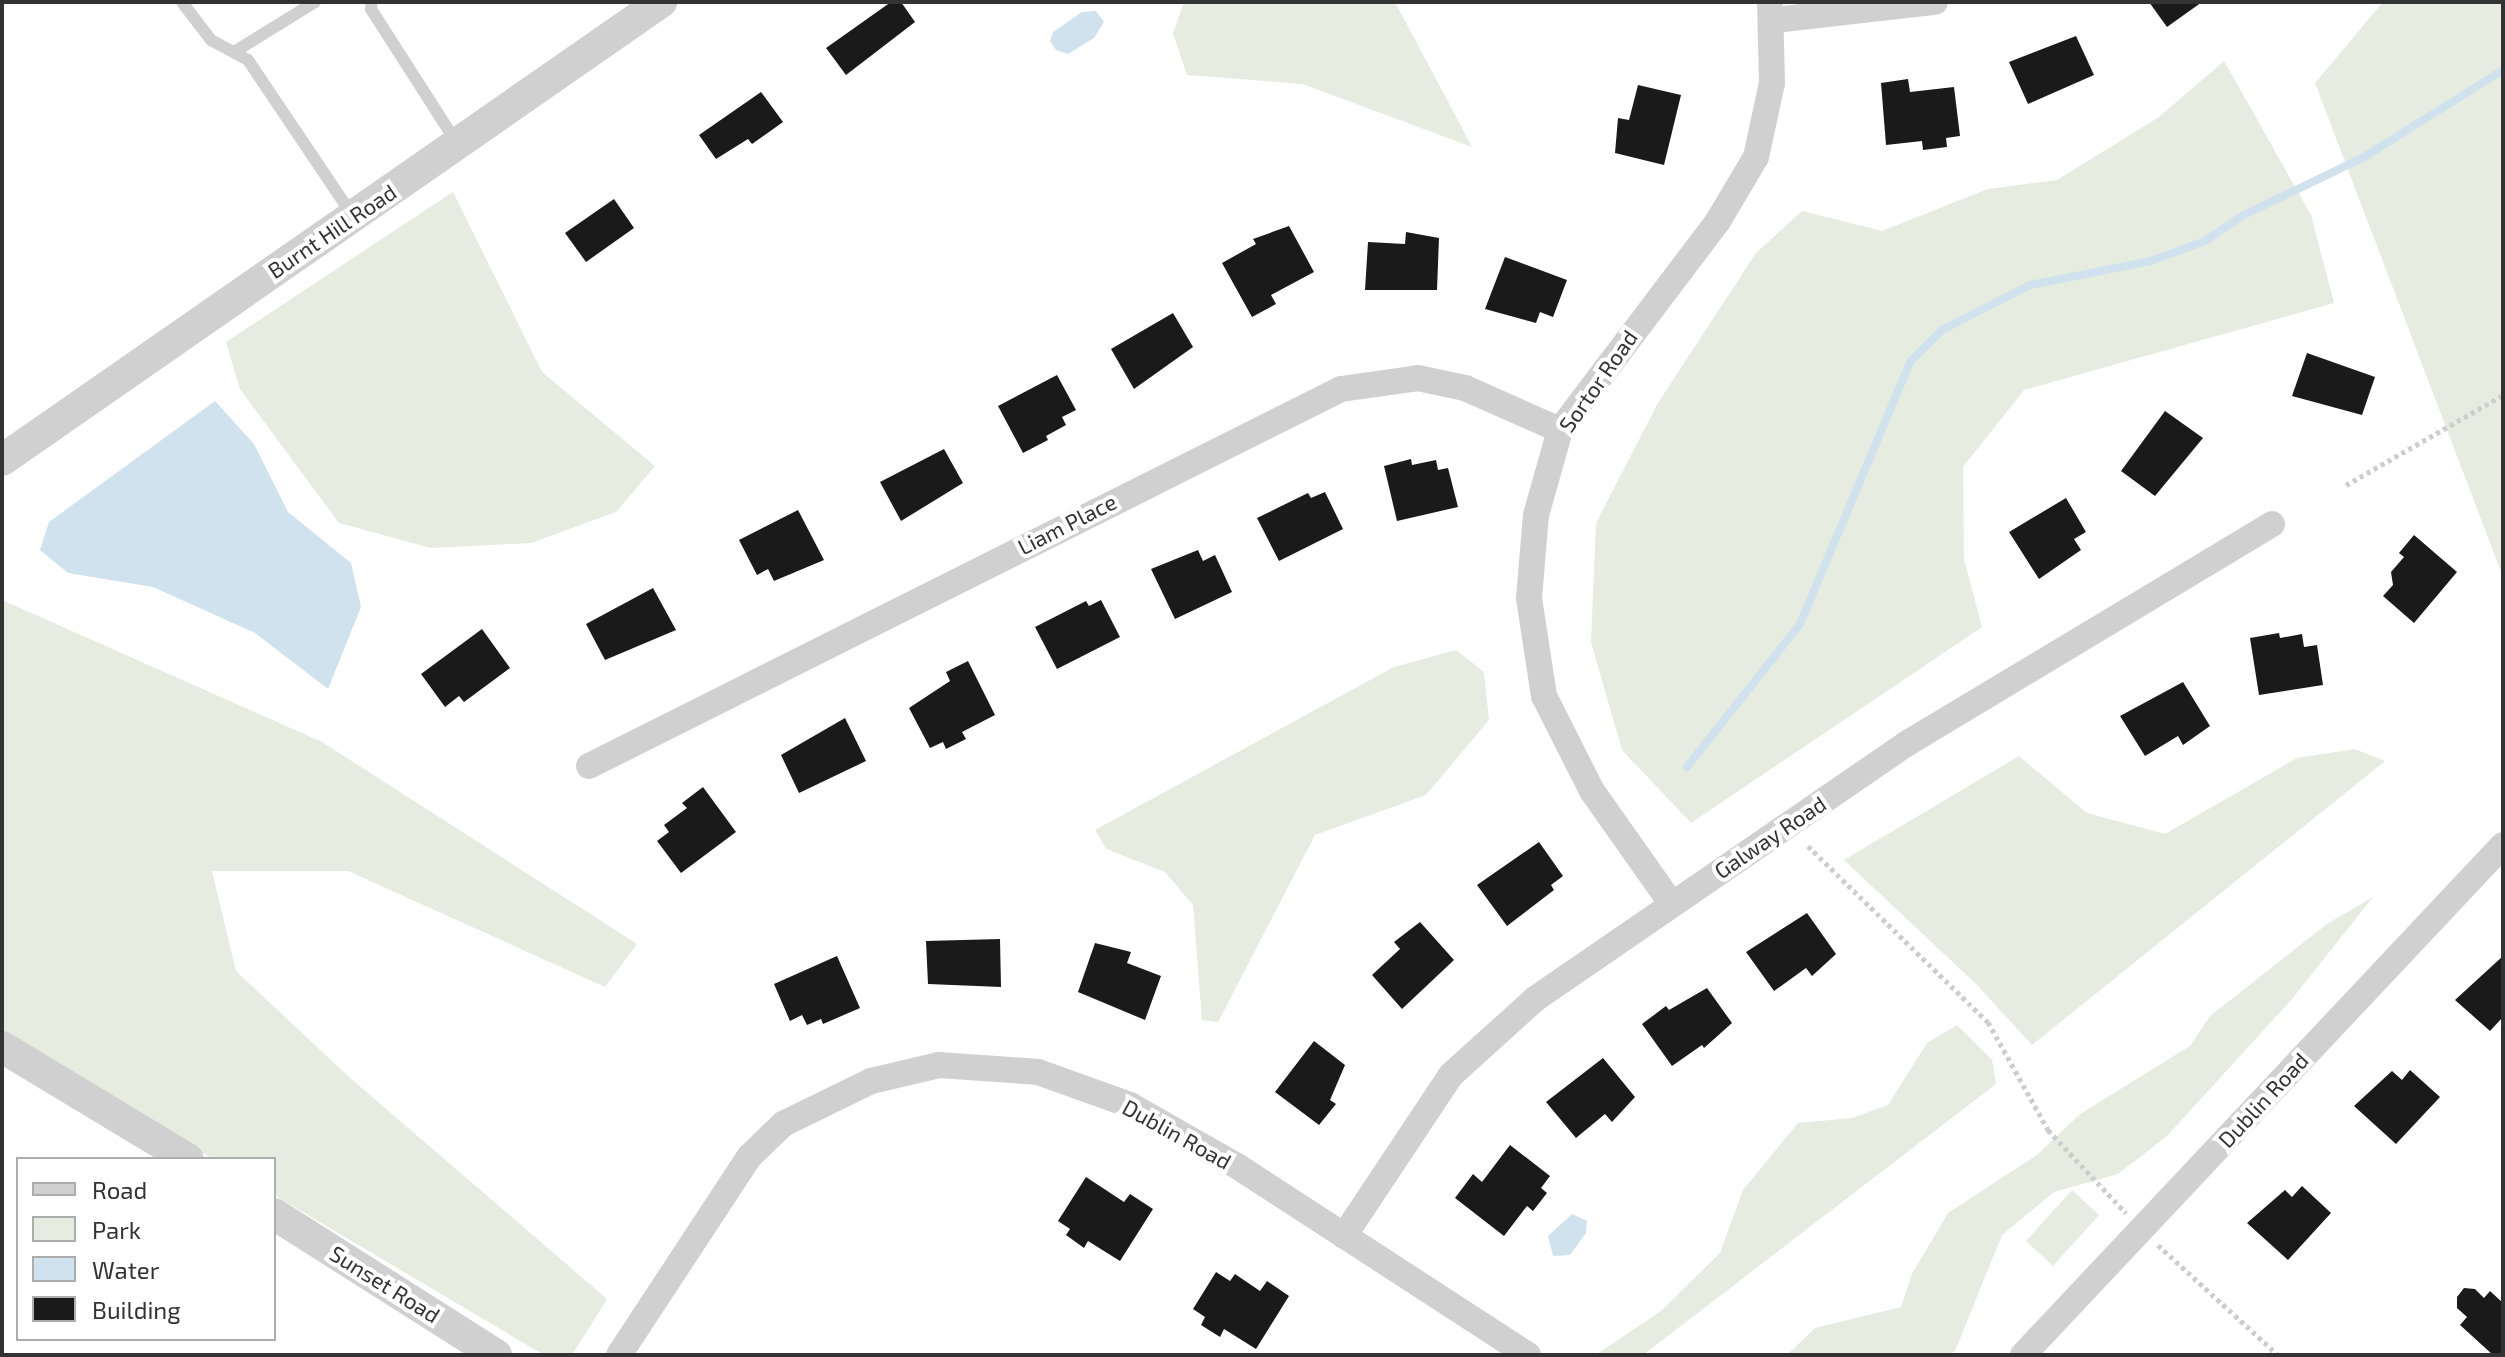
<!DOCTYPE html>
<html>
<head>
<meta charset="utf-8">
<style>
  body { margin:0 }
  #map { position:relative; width:2505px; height:1357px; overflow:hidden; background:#fff; font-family:"Exo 2",sans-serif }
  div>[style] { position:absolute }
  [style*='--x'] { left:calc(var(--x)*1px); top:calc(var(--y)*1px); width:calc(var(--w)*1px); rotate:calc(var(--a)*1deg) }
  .green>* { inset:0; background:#e6ecdf }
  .water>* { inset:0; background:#cfe2ee }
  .stream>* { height:8px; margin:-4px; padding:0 4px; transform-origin:4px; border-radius:4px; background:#cfe2ee }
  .building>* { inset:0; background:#1a1a1a }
  .path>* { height:5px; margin-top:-2.5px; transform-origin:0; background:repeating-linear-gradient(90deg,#cdcdcd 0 4px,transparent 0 8px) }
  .service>* { height:12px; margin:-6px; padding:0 6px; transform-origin:6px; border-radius:6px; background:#d0d0d0 }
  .minor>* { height:26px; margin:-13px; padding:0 13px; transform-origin:13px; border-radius:13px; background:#d0d0d0 }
  .tertiary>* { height:32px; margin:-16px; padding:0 16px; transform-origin:16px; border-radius:16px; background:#d0d0d0 }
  span { translate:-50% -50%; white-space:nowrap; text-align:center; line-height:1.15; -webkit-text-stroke:8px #fff; paint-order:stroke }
  .street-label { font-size:22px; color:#333 }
  .frame { position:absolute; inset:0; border:4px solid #333; pointer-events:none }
  .legend { position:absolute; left:16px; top:1157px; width:260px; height:184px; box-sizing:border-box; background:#fff; border:2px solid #adadad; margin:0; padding:10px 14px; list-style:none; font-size:24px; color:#333 }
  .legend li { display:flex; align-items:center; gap:16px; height:40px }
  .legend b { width:40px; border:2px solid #adadad }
</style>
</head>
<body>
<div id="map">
  <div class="green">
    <div style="clip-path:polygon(1184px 2px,1395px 2px,1472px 147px,1303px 84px,1187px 75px,1173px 33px)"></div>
    <div style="clip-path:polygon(2383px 2px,2503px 2px,2503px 577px,2315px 83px)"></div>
    <div style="clip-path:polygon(2224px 61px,2311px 215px,2334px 303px,2024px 390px,1963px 467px,1964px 559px,1982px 627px,1691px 823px,1622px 750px,1591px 642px,1596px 523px,1658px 403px,1756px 253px,1802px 211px,1882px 231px,1988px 189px,2057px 180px,2159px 117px)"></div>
    <div style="clip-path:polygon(453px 192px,542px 372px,655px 466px,616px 512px,531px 543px,431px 548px,339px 523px,240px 389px,226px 342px)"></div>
    <div style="clip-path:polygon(2px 600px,322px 742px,637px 944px,605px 987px,348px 871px,212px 871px,236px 971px,349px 1077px,607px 1299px,572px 1355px,544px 1355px,274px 1195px,274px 1159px,213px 1159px,2px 1034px)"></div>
    <div style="clip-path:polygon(1456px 650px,1484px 672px,1489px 720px,1426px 795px,1315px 835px,1218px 1022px,1202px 1020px,1193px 905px,1165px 872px,1106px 849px,1095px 830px,1394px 667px)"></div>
    <div style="clip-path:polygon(2355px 749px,2385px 761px,2032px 1045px,1976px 984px,1844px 860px,2019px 756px,2087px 813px,2165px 834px,2297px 758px)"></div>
    <div style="clip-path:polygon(2373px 897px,2292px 999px,2167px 1136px,2118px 1174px,2054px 1192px,2002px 1235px,1955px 1351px,1947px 1355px,1787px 1355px,1815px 1328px,1901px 1307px,1912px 1274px,1948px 1213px,2037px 1155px,2080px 1114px,2190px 1046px,2210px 1016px,2327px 924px)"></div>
    <div style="clip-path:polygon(1957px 1025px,1992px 1060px,1996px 1084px,1643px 1355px,1597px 1354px,1661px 1311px,1720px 1253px,1743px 1190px,1798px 1123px,1852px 1118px,1888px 1105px,1927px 1043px)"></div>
    <div style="clip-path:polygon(2072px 1190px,2099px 1215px,2053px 1266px,2026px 1241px)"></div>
  </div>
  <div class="water">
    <div style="clip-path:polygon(1096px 11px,1104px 22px,1094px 38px,1068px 54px,1056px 50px,1050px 41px,1053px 32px,1082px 12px)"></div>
    <div style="clip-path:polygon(215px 401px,254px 444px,288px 512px,351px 563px,361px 607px,328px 689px,255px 633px,153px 587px,68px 573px,40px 550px,49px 522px)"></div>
    <div style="clip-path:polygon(1572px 1214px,1587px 1221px,1586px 1233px,1570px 1255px,1553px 1256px,1548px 1236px)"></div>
  </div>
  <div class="stream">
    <div style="--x:1687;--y:767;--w:182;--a:-51.7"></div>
    <div style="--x:1800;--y:624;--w:284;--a:-67.2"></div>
    <div style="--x:1910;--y:362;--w:45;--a:-45"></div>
    <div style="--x:1942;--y:330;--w:99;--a:-27.1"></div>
    <div style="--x:2030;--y:285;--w:123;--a:-11.2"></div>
    <div style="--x:2151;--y:261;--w:58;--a:-20.3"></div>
    <div style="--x:2205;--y:241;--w:45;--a:-34"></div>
    <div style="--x:2242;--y:216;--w:136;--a:-25.8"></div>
    <div style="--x:2364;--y:157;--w:164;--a:-32"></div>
  </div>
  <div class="building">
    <div style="clip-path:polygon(891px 2px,901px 2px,915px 22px,846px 75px,826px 48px)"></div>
    <div style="clip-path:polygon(2149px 2px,2202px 2px,2167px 27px)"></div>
    <div style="clip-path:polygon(2076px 36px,2094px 75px,2028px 104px,2009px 62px)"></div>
    <div style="clip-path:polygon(1908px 79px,1910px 92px,1954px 87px,1960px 136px,1946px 138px,1947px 147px,1923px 150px,1922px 141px,1886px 145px,1881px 83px)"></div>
    <div style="clip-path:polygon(1638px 85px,1681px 95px,1664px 165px,1615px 153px,1618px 118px,1629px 120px)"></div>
    <div style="clip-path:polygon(761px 92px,783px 122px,752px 144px,748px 139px,716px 159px,699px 135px)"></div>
    <div style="clip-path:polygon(614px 199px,634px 228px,586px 262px,565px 233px)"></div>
    <div style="clip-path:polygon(1289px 226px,1314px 272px,1271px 295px,1276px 304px,1252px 317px,1222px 263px,1256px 244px,1253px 239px)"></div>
    <div style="clip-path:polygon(1406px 232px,1439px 238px,1437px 290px,1365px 290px,1368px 242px,1405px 244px)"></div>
    <div style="clip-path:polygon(1505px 257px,1567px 280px,1553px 317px,1540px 312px,1536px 323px,1485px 309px)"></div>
    <div style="clip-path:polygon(1173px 313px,1193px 347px,1134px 389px,1111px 349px)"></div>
    <div style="clip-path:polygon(2307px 353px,2375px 377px,2362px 415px,2292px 396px)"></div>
    <div style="clip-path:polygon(1057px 375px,1076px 410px,1062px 417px,1066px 425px,1046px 436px,1048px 440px,1023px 453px,998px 406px)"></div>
    <div style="clip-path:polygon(2165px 411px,2203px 438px,2155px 496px,2121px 471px)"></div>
    <div style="clip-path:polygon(944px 449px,963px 483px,901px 521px,880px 482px)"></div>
    <div style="clip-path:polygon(1411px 459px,1412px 465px,1436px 460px,1438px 470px,1448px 468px,1458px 507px,1397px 521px,1384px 466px)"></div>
    <div style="clip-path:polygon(1325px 492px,1343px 529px,1279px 561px,1257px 518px,1308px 493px,1311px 498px)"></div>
    <div style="clip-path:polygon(2066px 498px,2086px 532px,2074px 539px,2081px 550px,2039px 579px,2009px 532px)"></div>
    <div style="clip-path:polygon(798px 510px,824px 560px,774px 581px,768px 569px,757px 575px,739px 540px)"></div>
    <div style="clip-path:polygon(2414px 535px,2457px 572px,2414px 623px,2383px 596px,2393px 585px,2391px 572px,2404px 557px,2399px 553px)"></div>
    <div style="clip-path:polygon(1198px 550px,1203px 561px,1215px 555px,1232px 592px,1175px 619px,1151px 569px)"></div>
    <div style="clip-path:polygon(653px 588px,676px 630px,605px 660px,586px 624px)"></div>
    <div style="clip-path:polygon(1101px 600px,1120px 637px,1057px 669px,1035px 627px,1086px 601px,1089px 606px)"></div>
    <div style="clip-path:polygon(482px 629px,510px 668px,464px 702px,459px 696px,445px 707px,421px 674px)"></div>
    <div style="clip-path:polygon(2279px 633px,2280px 638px,2302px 634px,2304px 647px,2317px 645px,2323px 685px,2259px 695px,2250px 638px)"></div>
    <div style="clip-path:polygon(968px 661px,995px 715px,962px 732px,966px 739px,946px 749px,943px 742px,930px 748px,909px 708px,950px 681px,946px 672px)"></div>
    <div style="clip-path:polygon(2183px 682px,2210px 726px,2183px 745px,2178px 736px,2145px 756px,2120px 716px)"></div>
    <div style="clip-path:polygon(845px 718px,866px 761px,799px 793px,781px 755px)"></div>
    <div style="clip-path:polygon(703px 787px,736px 832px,681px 873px,657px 841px,669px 832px,664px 825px,687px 808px,682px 803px)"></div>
    <div style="clip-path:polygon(1539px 842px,1563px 876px,1551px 885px,1554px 890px,1507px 926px,1477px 885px)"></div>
    <div style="clip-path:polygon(1807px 913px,1836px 954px,1812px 976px,1806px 968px,1774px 991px,1746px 952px)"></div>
    <div style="clip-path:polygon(1420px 922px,1454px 960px,1402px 1009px,1372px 975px,1400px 949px,1394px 942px)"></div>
    <div style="clip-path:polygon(1000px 939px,1001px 987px,928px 984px,926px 941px)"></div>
    <div style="clip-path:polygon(1095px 943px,1131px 952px,1127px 963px,1161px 976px,1145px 1020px,1078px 992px)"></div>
    <div style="clip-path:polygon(837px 956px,860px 1008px,823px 1024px,821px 1019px,807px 1025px,802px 1015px,790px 1021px,774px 984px)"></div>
    <div style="clip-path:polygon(2503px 956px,2503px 1017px,2490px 1031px,2455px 1000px)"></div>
    <div style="clip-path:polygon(1707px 988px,1732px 1023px,1704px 1048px,1702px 1045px,1672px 1066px,1642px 1024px,1666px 1006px,1669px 1010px)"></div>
    <div style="clip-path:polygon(1314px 1041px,1345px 1065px,1330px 1100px,1336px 1104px,1319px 1125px,1275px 1092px)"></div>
    <div style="clip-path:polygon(1603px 1058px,1635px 1097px,1612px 1122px,1605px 1114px,1576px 1138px,1546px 1102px)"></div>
    <div style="clip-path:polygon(2410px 1070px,2440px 1097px,2396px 1144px,2354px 1106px,2392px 1071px,2402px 1080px)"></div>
    <div style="clip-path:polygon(1510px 1145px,1550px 1176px,1541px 1188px,1547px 1193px,1533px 1211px,1527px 1206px,1504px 1236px,1455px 1198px,1473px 1174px,1482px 1182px)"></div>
    <div style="clip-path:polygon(1086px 1177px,1124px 1202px,1130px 1194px,1153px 1209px,1120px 1261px,1088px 1241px,1084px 1248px,1066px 1235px,1070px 1229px,1058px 1221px)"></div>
    <div style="clip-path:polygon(2302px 1186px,2331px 1213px,2288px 1260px,2247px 1223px,2285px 1190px,2292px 1197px)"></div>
    <div style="clip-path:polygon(1216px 1272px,1230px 1281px,1235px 1274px,1260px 1291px,1267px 1281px,1289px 1296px,1256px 1349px,1224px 1329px,1220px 1337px,1201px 1325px,1205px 1317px,1193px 1309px)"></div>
    <div style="clip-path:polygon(2464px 1288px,2475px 1289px,2484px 1298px,2490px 1291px,2503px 1303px,2503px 1355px,2493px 1355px,2460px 1325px,2467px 1317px,2457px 1308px,2457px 1297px)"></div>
  </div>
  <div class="path">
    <div style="--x:2346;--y:485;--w:181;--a:-29.8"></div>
    <div style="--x:1808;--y:846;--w:252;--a:44.4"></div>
    <div style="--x:1988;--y:1022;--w:124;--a:60.9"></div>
    <div style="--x:2048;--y:1130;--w:114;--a:46.8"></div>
    <div style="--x:2158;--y:1245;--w:163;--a:42.5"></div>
  </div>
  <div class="service">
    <div style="--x:182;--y:2;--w:48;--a:52.7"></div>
    <div style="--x:211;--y:40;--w:42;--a:28.4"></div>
    <div style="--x:248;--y:60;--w:187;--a:56.1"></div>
    <div style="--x:372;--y:2;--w:7;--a:98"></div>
    <div style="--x:371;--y:9;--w:158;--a:57.4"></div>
    <div style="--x:234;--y:52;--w:95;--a:-31.7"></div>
  </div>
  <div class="minor">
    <div style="--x:1774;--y:20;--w:162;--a:-6.4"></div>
    <div style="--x:589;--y:766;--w:841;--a:-26.63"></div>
    <div style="--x:1341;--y:389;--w:78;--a:-8.1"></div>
    <div style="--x:1418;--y:378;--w:48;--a:12"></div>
    <div style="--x:1465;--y:388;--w:104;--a:23.9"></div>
    <div style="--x:1671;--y:903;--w:137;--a:-125.2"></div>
    <div style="--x:1592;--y:791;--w:106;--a:-116.8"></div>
    <div style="--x:1544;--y:696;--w:99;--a:-98.7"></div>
    <div style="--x:1529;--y:598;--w:83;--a:-85.2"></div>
    <div style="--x:1536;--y:515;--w:88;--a:-74.2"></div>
    <div style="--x:1560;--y:430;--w:262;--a:-52.9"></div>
    <div style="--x:1718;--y:221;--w:74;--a:-59.3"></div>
    <div style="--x:1756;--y:157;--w:76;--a:-77.8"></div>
    <div style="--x:1772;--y:83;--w:81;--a:-91.4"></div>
    <div style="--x:1344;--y:1236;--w:193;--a:-56.4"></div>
    <div style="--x:1451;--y:1075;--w:113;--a:-42.1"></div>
    <div style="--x:1535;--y:999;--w:450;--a:-34.5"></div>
    <div style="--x:1906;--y:744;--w:427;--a:-31"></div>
    <div style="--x:619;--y:1355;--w:237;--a:-56.7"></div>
    <div style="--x:749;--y:1157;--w:47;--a:-44.1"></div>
    <div style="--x:783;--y:1124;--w:98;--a:-26"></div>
    <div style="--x:871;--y:1081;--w:70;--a:-13.2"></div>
    <div style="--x:939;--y:1065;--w:99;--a:4"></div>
    <div style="--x:1038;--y:1072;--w:98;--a:19.7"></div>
    <div style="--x:1130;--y:1105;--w:123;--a:29.7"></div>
    <div style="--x:1237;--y:1166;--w:347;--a:33"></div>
    <div style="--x:2023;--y:1355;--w:700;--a:-46.74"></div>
  </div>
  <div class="tertiary">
    <div style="--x:2;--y:460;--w:803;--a:-34.8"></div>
    <div style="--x:2;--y:1047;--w:217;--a:31.1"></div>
    <div style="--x:274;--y:1214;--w:263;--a:32.4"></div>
  </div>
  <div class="street-label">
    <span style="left:332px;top:231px;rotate:-34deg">Burnt Hill Road</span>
    <span style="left:1598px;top:381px;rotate:-55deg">Sortor Road</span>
    <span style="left:1067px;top:524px;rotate:-27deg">Liam Place</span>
    <span style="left:1770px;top:837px;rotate:-34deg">Galway Road</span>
    <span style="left:2263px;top:1100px;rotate:-47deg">Dublin Road</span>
    <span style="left:1177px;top:1134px;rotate:29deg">Dublin Road</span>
    <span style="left:385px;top:1284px;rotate:32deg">Sunset Road</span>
  </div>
  <div class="frame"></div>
  <ul class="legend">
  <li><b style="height:10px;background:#d0d0d0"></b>Road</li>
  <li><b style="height:22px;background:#e6ecdf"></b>Park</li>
  <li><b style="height:22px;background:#cfe2ee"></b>Water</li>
  <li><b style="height:22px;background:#1a1a1a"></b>Building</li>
  </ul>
</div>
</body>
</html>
